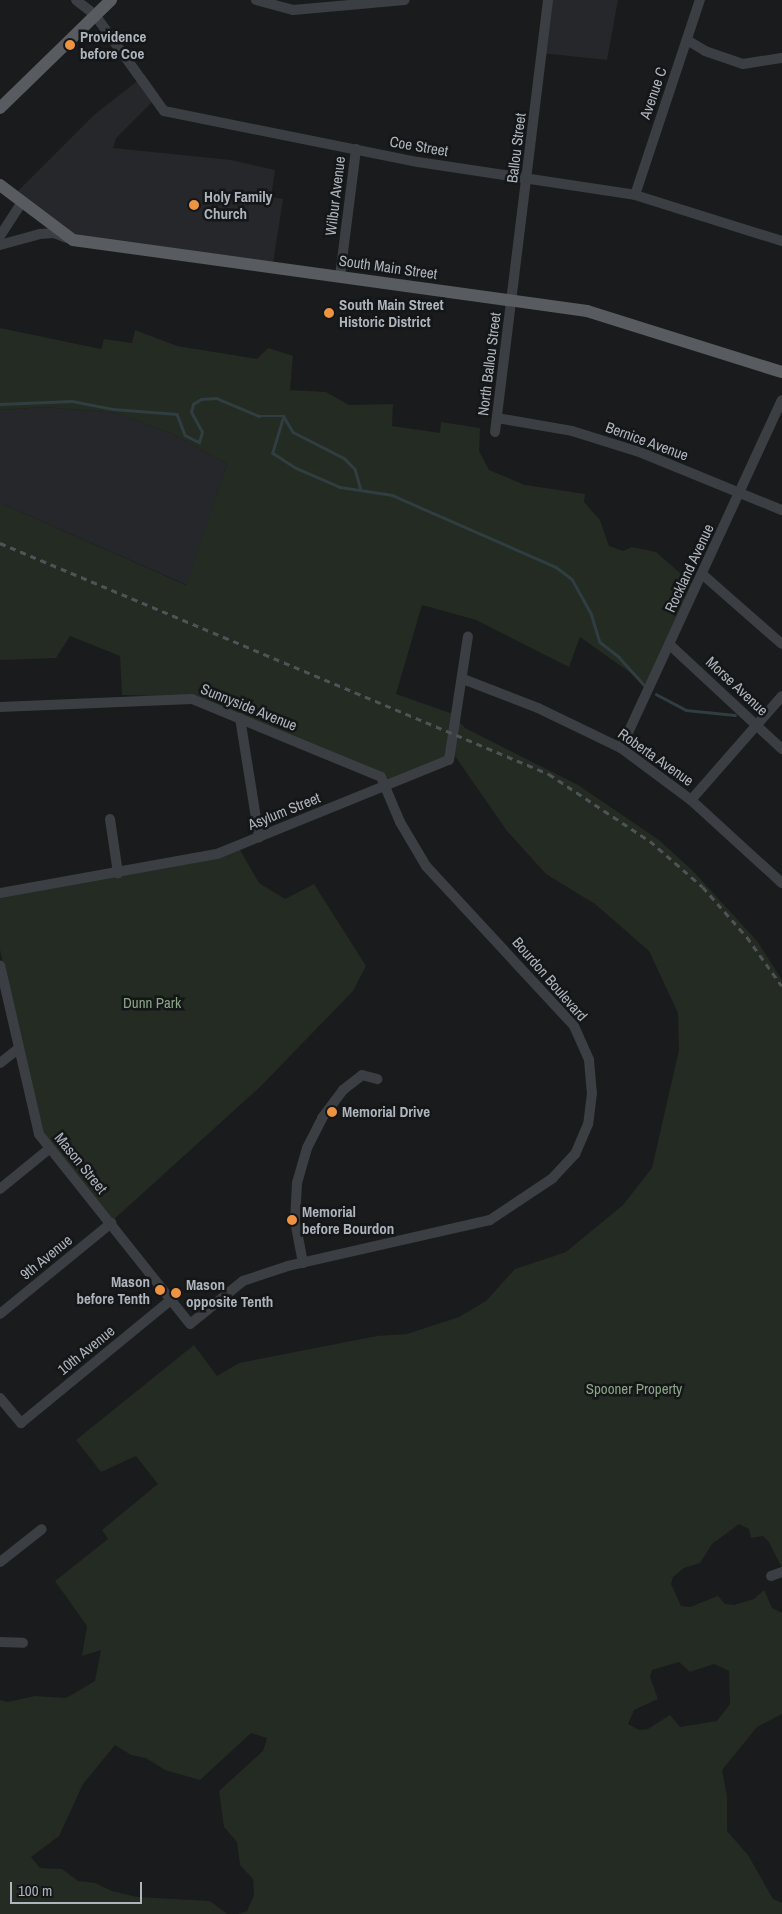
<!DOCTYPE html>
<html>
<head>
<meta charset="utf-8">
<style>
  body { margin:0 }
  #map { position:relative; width:782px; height:1914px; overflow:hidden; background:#1a1b1d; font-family:"Archivo Narrow",sans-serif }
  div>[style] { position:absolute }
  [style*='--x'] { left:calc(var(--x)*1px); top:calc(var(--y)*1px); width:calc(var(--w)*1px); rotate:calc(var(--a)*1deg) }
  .built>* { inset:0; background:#26272a }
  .green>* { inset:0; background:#232b22 }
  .stream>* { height:2.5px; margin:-1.25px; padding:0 1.25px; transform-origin:1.25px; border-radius:1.25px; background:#303d41 }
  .minor>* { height:10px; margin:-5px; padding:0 5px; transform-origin:5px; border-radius:5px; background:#3b3e42 }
  .major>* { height:12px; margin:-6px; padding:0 6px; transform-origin:6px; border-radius:6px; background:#585b60 }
  .rail>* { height:2.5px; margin-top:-1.25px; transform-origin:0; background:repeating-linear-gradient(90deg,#4f5256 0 6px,transparent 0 11px) }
  .dots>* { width:14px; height:14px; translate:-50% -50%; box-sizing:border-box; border:2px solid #151618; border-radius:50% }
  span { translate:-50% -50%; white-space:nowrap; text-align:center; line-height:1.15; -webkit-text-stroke:5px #151618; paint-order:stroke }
  .poi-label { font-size:15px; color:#adb4bc; font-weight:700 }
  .left { translate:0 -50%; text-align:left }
  .right { translate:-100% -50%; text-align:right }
  .street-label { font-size:15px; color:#adb4bc }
  .park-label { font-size:15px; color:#8aa685 }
  .scale { position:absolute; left:10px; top:1882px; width:132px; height:22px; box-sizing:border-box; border:2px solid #adb4bc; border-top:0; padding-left:6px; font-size:15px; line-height:18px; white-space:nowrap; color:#adb4bc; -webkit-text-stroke:4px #151618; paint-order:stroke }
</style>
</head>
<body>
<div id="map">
  <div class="built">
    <div style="clip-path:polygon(547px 0,618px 0,607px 60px,541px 53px)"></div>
    <div style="clip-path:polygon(145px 75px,159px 95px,116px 138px,113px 148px,231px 160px,275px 170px,271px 197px,283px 199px,273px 263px,76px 237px,17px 192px,94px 115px)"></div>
    <div style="clip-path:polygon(44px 407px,117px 413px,173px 434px,227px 464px,187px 585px,0 503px,0 410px)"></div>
  </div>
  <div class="green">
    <div style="clip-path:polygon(evenodd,0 328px,101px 349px,104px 339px,132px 343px,135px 330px,177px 346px,257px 359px,268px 348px,293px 356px,290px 390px,326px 392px,349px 405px,393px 404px,392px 426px,440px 433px,441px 422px,480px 428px,479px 451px,489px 470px,525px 485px,585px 494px,584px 502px,600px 520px,609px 546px,623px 551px,632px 547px,656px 552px,695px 586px,649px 686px,580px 637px,569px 667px,476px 620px,422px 605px,396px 694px,453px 714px,465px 728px,578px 785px,659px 840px,693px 871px,757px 941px,782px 980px,782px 1568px,769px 1542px,763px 1536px,751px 1538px,749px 1529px,739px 1524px,712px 1544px,700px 1563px,684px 1568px,673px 1577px,671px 1584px,681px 1606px,690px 1607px,718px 1596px,725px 1604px,734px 1605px,754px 1599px,764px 1590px,772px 1608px,782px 1613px,782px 1714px,757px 1727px,722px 1770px,727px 1796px,727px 1831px,748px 1855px,773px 1899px,782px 1903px,782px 1914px,238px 1914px,247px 1911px,254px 1895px,253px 1879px,240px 1865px,237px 1842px,224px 1827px,219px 1791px,263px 1751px,267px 1738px,251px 1733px,200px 1780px,165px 1770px,146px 1758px,131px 1755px,115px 1745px,83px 1784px,59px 1836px,31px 1857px,40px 1868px,62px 1869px,78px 1881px,95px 1883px,112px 1891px,137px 1897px,210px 1901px,227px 1914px,0 1914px,0 1700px,8px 1702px,35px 1696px,66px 1698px,95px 1681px,101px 1650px,82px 1656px,87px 1626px,55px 1581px,108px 1539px,102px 1530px,158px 1484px,136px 1456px,101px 1472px,76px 1440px,194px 1345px,217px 1376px,239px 1363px,377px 1336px,407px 1334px,459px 1317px,486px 1301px,515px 1269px,566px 1252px,623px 1205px,652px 1168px,679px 1050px,678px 1013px,649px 951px,595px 904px,546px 874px,507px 831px,448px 746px,445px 764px,385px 788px,381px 776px,189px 697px,122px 695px,120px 656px,70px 636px,56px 658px,0 660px,0 503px,186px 585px,227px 464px,173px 434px,117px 413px,44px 407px,0 410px,0 328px,679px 1662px,690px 1672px,714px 1664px,729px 1671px,730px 1704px,717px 1721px,680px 1727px,670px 1715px,648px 1729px,639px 1730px,628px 1724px,634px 1710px,658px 1699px,650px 1677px,652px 1670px,679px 1662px)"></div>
    <div style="clip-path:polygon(237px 845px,259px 883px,285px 899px,314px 884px,366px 966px,353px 991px,260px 1087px,111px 1222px,42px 1131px,0 950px,0 895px)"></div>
  </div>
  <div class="stream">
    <div style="--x:0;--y:404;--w:72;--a:-2.4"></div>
    <div style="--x:72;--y:401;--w:42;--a:11"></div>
    <div style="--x:113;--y:409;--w:64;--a:4.5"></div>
    <div style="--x:177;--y:414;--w:22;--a:69"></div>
    <div style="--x:185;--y:435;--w:16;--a:27"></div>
    <div style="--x:199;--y:442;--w:10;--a:-73"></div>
    <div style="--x:202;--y:432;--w:23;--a:-119"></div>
    <div style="--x:191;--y:412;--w:8;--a:-76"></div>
    <div style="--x:193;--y:404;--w:9;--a:-32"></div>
    <div style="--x:201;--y:399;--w:15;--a:-4"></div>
    <div style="--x:216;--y:398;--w:47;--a:22.7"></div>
    <div style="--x:259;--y:416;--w:25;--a:0"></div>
    <div style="--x:284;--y:416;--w:39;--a:107"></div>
    <div style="--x:273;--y:453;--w:27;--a:33"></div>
    <div style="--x:296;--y:468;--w:48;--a:23.4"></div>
    <div style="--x:340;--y:487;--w:53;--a:8.7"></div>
    <div style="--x:392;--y:495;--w:179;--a:23.7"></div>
    <div style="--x:556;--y:567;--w:20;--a:37"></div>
    <div style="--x:572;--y:579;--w:39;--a:61"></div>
    <div style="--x:591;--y:613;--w:30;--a:73"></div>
    <div style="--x:600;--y:642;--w:24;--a:38"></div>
    <div style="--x:619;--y:657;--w:38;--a:48"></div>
    <div style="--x:284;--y:417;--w:17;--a:59"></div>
    <div style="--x:293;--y:432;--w:57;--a:27"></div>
    <div style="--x:344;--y:458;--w:16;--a:45"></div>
    <div style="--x:355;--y:469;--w:22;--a:74"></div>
    <div style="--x:656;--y:694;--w:34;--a:28"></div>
    <div style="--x:686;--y:710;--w:49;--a:5.8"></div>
  </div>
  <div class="minor">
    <div style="--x:76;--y:0;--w:24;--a:38"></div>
    <div style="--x:95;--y:15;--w:118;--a:54.3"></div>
    <div style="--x:164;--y:111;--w:259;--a:11.4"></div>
    <div style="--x:418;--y:162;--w:219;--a:8.6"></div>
    <div style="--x:635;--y:195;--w:154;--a:17.4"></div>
    <div style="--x:256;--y:0;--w:38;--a:15"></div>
    <div style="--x:293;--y:10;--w:112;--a:-5.1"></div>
    <div style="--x:687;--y:40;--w:21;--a:31"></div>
    <div style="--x:705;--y:51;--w:40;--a:18.9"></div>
    <div style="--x:743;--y:64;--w:39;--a:-9"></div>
    <div style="--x:635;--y:195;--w:206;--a:-71.6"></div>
    <div style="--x:0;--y:236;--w:40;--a:-57.1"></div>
    <div style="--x:0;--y:245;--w:41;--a:-15.4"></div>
    <div style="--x:40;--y:234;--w:14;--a:-4"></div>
    <div style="--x:54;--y:233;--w:14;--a:21"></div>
    <div style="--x:340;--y:276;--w:128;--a:-82.8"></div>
    <div style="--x:497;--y:418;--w:76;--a:9.8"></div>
    <div style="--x:572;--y:431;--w:73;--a:17.4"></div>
    <div style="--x:642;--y:453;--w:151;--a:22.2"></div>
    <div style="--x:495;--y:432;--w:435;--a:-83"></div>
    <div style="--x:702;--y:574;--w:106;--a:41.2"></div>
    <div style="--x:670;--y:645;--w:153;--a:42.9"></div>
    <div style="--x:463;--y:679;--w:80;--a:21.1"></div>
    <div style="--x:538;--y:708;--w:92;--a:25.7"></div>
    <div style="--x:621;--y:748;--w:87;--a:36.6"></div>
    <div style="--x:691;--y:800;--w:123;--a:42.4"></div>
    <div style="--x:0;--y:707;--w:192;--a:-2.4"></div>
    <div style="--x:192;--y:699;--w:204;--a:22.4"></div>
    <div style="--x:381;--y:777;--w:49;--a:67.1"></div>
    <div style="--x:400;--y:822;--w:51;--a:59.4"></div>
    <div style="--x:426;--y:866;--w:218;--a:47.2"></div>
    <div style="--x:574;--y:1026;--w:37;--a:66"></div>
    <div style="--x:589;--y:1060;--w:33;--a:85"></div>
    <div style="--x:592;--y:1093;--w:31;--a:97"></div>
    <div style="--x:588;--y:1124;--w:33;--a:113"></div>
    <div style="--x:575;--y:1154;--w:33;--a:133"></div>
    <div style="--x:553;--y:1178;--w:76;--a:146.3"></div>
    <div style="--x:490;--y:1220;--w:207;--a:167.2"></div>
    <div style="--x:288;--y:1266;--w:47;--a:161.6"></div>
    <div style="--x:243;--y:1281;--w:68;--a:140.9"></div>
    <div style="--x:190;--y:1324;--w:243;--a:-128.5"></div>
    <div style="--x:39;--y:1134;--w:173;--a:-103"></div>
    <div style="--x:240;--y:718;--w:121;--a:80.9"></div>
    <div style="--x:621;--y:748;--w:383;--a:-65.2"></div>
    <div style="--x:691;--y:800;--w:138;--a:-48.8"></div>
    <div style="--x:110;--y:819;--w:55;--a:81.6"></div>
    <div style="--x:0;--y:893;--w:220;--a:-10.2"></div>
    <div style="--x:217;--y:854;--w:250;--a:-22.1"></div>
    <div style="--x:449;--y:760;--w:125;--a:-81.3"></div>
    <div style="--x:0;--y:1063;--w:24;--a:-38"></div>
    <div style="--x:0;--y:1189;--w:63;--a:-39.2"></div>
    <div style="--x:303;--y:1263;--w:43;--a:-100.8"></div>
    <div style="--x:295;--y:1221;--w:38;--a:-87"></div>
    <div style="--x:297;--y:1183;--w:36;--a:-74"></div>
    <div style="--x:307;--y:1148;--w:34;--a:-63"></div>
    <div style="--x:322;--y:1118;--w:35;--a:-53"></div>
    <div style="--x:343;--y:1090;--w:24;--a:-38"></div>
    <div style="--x:362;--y:1075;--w:16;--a:15"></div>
    <div style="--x:0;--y:1314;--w:144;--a:-39.3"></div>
    <div style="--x:0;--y:1398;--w:33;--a:50"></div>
    <div style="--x:21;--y:1423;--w:194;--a:-39.4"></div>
    <div style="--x:0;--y:1562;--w:53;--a:-38.2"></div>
    <div style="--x:771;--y:1576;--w:12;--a:-20"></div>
    <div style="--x:0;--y:1642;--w:23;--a:2"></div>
  </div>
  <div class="major">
    <div style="--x:0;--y:108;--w:155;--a:-44.2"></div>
    <div style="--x:0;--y:185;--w:91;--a:37"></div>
    <div style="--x:73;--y:240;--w:519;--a:7.86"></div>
    <div style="--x:587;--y:311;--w:204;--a:17.4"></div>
  </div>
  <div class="rail">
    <div style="--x:0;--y:543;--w:596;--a:22.82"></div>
    <div style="--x:549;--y:774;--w:121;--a:33.6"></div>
    <div style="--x:650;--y:841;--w:70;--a:41"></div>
    <div style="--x:703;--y:887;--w:67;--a:48.7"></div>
    <div style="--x:747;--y:937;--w:60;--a:54.5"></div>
  </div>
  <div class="dots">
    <div style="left:70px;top:45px;background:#ed9342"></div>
    <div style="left:194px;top:205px;background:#ed9342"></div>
    <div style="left:329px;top:313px;background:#ed9342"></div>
    <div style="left:332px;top:1112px;background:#ed9342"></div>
    <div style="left:292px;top:1220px;background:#ed9342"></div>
    <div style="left:160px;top:1290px;background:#ed9342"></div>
    <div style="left:176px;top:1293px;background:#ed9342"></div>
  </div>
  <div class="poi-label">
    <span class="left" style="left:80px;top:45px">Providence<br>before Coe</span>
    <span class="left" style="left:204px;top:205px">Holy Family<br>Church</span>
    <span class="left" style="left:339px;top:313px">South Main Street<br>Historic District</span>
    <span class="left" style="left:342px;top:1112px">Memorial Drive</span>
    <span class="left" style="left:302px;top:1220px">Memorial<br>before Bourdon</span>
    <span class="right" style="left:150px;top:1290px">Mason<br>before Tenth</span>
    <span class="left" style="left:186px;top:1293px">Mason<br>opposite Tenth</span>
  </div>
  <div class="street-label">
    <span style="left:653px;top:93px;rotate:-71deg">Avenue C</span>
    <span style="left:419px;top:146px;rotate:10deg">Coe Street</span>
    <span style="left:516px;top:148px;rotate:-83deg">Ballou Street</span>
    <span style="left:335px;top:196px;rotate:-83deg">Wilbur Avenue</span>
    <span style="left:388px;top:267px;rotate:8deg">South Main Street</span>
    <span style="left:489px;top:364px;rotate:-83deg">North Ballou Street</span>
    <span style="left:647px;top:441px;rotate:20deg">Bernice Avenue</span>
    <span style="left:689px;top:568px;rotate:-65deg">Rockland Avenue</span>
    <span style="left:737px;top:686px;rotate:43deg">Morse Avenue</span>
    <span style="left:249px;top:707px;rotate:22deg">Sunnyside Avenue</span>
    <span style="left:656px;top:757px;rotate:35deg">Roberta Avenue</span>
    <span style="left:284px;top:811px;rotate:-22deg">Asylum Street</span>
    <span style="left:550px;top:979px;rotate:49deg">Bourdon Boulevard</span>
    <span style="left:81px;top:1163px;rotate:51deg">Mason Street</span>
    <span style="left:46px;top:1257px;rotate:-39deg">9th Avenue</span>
    <span style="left:86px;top:1350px;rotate:-39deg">10th Avenue</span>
  </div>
  <div class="park-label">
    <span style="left:152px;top:1003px">Dunn Park</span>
    <span style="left:634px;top:1389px">Spooner Property</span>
  </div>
  <div class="scale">100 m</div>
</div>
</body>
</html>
